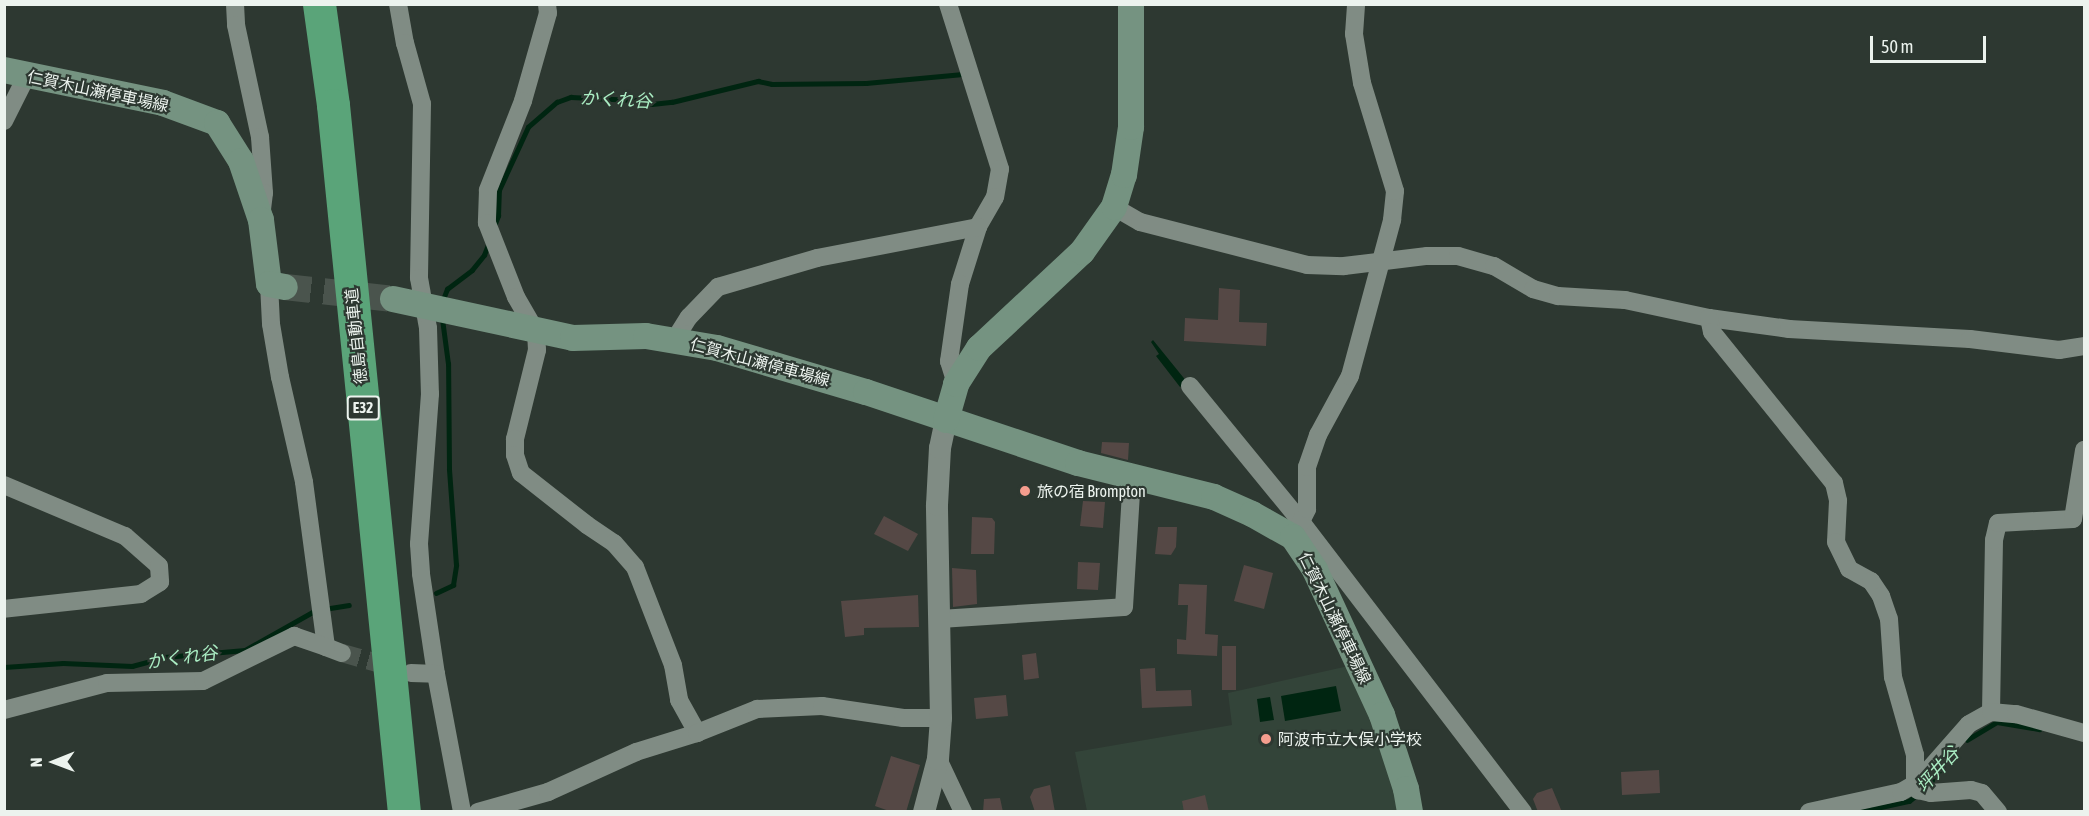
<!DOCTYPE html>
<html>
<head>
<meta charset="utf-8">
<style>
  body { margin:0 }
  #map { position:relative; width:2089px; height:816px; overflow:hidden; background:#2d3831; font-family:"Asap Condensed","Noto Sans JP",sans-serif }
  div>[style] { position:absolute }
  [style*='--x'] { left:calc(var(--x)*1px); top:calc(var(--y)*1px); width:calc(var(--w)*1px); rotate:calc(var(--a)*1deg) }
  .built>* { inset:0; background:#334439 }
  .water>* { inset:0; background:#002511 }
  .stream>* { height:4.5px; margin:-2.25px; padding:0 2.25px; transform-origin:2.25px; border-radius:2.25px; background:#002511 }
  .building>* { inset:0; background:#554845 }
  .minor-tunnel>* { height:18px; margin-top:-9px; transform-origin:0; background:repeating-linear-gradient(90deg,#4a544d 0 18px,transparent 0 27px) }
  .secondary-tunnel>* { height:26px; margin-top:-13px; transform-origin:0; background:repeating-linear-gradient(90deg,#4a544d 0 26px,transparent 0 39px) }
  .minor>* { height:18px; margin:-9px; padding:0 9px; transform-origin:9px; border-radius:9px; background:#808c84 }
  .tertiary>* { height:22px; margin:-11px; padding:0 11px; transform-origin:11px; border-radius:11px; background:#808c84 }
  .secondary>* { height:26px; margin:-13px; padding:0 13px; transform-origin:13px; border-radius:13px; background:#759381 }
  .motorway>* { height:33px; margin:-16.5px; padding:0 16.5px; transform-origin:16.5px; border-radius:16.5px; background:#5aa479 }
  .dots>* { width:16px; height:16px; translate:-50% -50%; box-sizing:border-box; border:3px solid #2d3831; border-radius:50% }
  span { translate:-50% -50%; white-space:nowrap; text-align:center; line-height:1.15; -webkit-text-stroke:4.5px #2d3831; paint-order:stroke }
  .shield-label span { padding:2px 4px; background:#2d3831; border:2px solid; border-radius:4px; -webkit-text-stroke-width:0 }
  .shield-label { font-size:15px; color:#ecf3ee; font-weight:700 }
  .street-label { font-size:16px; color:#ecf3ee }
  .poi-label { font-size:16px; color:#ecf3ee }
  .left { translate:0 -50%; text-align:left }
  .water-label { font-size:18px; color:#abeec4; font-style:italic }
  .frame { position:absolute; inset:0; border:6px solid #ecf3ee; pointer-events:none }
  .north { position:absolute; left:24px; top:732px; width:60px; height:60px; -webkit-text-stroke:4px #2d3831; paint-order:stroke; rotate:269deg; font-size:16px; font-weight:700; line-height:24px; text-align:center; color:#ecf3ee }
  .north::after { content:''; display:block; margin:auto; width:21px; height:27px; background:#ecf3ee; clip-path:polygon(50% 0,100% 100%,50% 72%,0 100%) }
  .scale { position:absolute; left:1870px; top:36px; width:116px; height:27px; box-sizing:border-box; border:3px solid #ecf3ee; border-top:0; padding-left:8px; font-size:18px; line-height:21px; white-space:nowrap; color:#ecf3ee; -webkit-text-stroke:4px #2d3831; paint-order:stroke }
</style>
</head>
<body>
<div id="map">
  <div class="built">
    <div style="clip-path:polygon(1353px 665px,1402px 811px,1087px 811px,1075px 752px,1232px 725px,1228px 693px)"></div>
  </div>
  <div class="water">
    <div style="clip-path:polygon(1153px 340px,1187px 382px,1180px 387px,1156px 356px,1159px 354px,1151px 342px)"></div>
    <div style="clip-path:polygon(1336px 686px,1341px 711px,1285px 721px,1281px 696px)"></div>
    <div style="clip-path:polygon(1270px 697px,1274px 720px,1260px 722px,1257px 699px)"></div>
  </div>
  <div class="stream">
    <div style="--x:494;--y:226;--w:11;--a:-68"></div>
    <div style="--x:498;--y:216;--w:26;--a:-88"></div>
    <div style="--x:499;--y:190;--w:69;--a:-65.3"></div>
    <div style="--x:528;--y:127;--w:38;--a:-41"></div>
    <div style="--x:557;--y:102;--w:15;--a:-20"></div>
    <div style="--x:571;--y:97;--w:62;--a:2.8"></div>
    <div style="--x:633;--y:100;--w:19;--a:12"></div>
    <div style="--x:652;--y:104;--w:20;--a:-6"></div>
    <div style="--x:672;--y:102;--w:89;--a:-13.7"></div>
    <div style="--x:758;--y:81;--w:14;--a:12"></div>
    <div style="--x:772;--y:84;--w:94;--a:-0.6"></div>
    <div style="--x:866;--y:83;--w:97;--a:-5.3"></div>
    <div style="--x:963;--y:74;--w:3;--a:-108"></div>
    <div style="--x:442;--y:302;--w:14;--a:-69"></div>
    <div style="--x:447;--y:289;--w:31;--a:-37"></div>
    <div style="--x:472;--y:270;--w:19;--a:-51"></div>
    <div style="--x:484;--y:255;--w:14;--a:-69"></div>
    <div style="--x:436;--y:593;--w:19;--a:-25"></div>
    <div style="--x:453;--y:585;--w:20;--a:-81"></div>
    <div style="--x:456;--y:565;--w:96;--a:-94.2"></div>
    <div style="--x:449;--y:469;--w:105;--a:-90.5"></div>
    <div style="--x:448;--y:364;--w:45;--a:-97.6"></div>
    <div style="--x:324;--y:609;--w:25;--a:-9"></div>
    <div style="--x:4;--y:667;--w:59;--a:-3.9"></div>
    <div style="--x:63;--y:663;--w:69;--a:2.5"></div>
    <div style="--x:132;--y:666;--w:34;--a:-15"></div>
    <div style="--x:165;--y:657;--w:80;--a:-5"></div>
    <div style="--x:245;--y:650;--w:81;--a:-29.4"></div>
    <div style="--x:1967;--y:740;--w:35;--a:-31"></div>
    <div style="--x:1997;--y:722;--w:43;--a:9.5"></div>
    <div style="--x:1927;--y:787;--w:26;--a:-53"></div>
    <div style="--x:1858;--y:812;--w:52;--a:-12.2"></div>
    <div style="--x:1909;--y:801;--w:11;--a:-38"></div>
  </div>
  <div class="building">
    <div style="clip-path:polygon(1219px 288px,1240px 290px,1239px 322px,1267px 323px,1266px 346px,1184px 341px,1185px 318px,1218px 320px)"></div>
    <div style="clip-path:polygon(1102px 442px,1129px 443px,1128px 460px,1101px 453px)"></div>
    <div style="clip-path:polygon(1083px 501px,1105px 502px,1103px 528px,1080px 526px)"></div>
    <div style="clip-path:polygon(884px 516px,918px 534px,908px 551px,874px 534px)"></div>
    <div style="clip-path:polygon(972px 517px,992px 518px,995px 522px,994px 554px,971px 554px)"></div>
    <div style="clip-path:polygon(1158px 527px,1177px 527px,1176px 547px,1171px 555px,1155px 554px)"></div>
    <div style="clip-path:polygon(1078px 562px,1100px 563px,1098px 590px,1077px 589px)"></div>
    <div style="clip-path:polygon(1244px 565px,1273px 573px,1264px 609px,1234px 601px)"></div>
    <div style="clip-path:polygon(952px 568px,976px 570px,977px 604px,953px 607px)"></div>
    <div style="clip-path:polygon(1179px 584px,1207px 585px,1205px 634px,1218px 635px,1217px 656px,1177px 654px,1177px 639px,1186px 640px,1188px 605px,1178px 605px)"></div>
    <div style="clip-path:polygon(918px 595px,919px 627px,864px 628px,864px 635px,845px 637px,841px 601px)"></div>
    <div style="clip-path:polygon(1222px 646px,1236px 646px,1236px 690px,1222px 690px)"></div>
    <div style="clip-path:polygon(1036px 653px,1039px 678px,1024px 680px,1022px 655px)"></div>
    <div style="clip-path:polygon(1155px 668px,1156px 691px,1191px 690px,1192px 706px,1142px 708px,1140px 669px)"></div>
    <div style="clip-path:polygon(1006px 695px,1008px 716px,976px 719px,974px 698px)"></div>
    <div style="clip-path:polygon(891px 756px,920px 765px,906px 812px,892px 812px,875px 806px)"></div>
    <div style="clip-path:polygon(1659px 770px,1660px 793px,1622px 795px,1621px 772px)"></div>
    <div style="clip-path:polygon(1050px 785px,1055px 812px,1035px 812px,1030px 797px,1034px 789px)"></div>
    <div style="clip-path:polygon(1552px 788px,1562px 812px,1538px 812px,1533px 799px,1537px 793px)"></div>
    <div style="clip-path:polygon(1205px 795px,1209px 812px,1184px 812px,1182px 801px)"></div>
    <div style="clip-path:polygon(1000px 798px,1003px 812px,983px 812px,984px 799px)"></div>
  </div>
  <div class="minor-tunnel">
    <div style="--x:342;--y:653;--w:55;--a:15.8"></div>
  </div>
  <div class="secondary-tunnel">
    <div style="--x:285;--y:287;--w:109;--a:6.3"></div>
  </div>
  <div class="minor">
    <div style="--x:235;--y:4;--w:21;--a:87"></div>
    <div style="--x:236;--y:25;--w:115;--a:77.9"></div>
    <div style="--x:260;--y:137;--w:56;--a:85.9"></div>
    <div style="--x:264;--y:193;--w:16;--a:97"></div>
    <div style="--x:398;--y:4;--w:40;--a:80"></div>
    <div style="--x:405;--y:43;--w:63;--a:74.4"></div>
    <div style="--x:422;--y:104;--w:174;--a:91"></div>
    <div style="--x:419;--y:278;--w:51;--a:79.8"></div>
    <div style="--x:428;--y:328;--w:66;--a:88.3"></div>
    <div style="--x:430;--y:394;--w:150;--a:94.2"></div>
    <div style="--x:419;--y:544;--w:30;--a:86"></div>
    <div style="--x:421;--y:574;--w:101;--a:81.5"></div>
    <div style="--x:436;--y:674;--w:140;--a:79.3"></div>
    <div style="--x:547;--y:4;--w:9;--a:84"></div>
    <div style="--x:548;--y:13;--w:91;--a:105.9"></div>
    <div style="--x:523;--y:101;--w:96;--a:111.5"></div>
    <div style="--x:488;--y:190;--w:33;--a:92"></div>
    <div style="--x:487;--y:223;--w:79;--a:68.6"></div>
    <div style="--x:516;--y:297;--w:39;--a:60"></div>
    <div style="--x:536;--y:331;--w:19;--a:87"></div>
    <div style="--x:537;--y:350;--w:92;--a:103.9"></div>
    <div style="--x:515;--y:439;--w:16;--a:90"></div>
    <div style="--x:515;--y:455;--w:19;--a:72"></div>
    <div style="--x:521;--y:473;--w:84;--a:38.2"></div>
    <div style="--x:587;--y:525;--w:32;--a:34"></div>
    <div style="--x:614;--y:543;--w:32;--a:49"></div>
    <div style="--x:635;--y:567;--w:105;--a:68.8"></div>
    <div style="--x:673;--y:665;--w:36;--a:80"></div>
    <div style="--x:679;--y:700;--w:38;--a:61"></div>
    <div style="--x:948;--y:4;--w:173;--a:72.5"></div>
    <div style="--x:1000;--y:169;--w:28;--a:100"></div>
    <div style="--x:995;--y:197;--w:34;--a:120"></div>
    <div style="--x:978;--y:227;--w:60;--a:107.5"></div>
    <div style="--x:960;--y:284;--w:78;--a:98.1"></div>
    <div style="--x:949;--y:361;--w:24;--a:73"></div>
    <div style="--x:4;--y:121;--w:51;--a:-63.4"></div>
    <div style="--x:1114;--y:207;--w:30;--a:30"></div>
    <div style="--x:1140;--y:222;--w:172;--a:14.4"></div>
    <div style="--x:1307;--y:265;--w:37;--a:2"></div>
    <div style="--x:1344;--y:266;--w:84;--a:-6.9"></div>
    <div style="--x:1427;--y:256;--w:31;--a:0"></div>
    <div style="--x:1458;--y:256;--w:37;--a:16"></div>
    <div style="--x:1494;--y:266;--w:45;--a:30.5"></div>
    <div style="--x:1533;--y:289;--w:26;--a:16"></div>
    <div style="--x:1558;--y:296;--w:67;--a:3.4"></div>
    <div style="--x:1625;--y:300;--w:86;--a:12.1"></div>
    <div style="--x:1709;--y:318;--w:81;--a:7.8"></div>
    <div style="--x:1789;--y:329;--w:181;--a:3.2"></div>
    <div style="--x:1970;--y:339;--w:90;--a:7"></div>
    <div style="--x:2059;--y:350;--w:25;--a:-9"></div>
    <div style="--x:269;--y:284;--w:40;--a:87.1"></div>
    <div style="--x:271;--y:324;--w:54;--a:80.4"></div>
    <div style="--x:280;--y:377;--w:108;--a:77.1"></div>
    <div style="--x:304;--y:482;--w:166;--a:82.4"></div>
    <div style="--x:326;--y:647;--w:17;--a:21"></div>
    <div style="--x:1709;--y:318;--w:14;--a:78"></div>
    <div style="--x:1712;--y:332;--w:194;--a:51.1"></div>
    <div style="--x:1834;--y:483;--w:18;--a:77"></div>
    <div style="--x:1838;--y:501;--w:41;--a:92.8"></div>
    <div style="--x:1836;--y:542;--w:30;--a:64"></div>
    <div style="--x:1849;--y:569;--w:25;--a:29"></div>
    <div style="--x:1871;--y:581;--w:18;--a:56"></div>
    <div style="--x:1881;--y:596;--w:24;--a:71"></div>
    <div style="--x:1889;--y:619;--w:58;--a:86.1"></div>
    <div style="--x:1893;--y:677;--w:81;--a:74.2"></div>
    <div style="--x:1915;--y:755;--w:28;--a:90"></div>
    <div style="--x:1915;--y:783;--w:8;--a:67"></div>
    <div style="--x:1918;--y:790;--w:13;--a:13"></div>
    <div style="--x:1931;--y:793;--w:40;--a:-4.3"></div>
    <div style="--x:1971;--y:790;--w:11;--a:15"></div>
    <div style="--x:1982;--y:793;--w:25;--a:50"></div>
    <div style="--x:675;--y:339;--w:26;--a:-58"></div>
    <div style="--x:689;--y:317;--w:42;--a:-46"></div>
    <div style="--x:718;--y:287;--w:103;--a:-16.3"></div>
    <div style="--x:817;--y:258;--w:164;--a:-10.9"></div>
    <div style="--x:1190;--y:386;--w:177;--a:50.7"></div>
    <div style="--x:1302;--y:523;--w:364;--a:52.6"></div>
    <div style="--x:4;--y:485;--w:131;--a:22.9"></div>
    <div style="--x:125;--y:536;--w:45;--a:41.4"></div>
    <div style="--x:159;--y:566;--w:16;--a:86"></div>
    <div style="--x:160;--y:582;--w:22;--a:148"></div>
    <div style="--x:141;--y:594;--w:138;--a:173.8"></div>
    <div style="--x:1293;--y:537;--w:31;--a:-63"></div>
    <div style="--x:1307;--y:509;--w:42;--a:-90"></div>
    <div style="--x:1307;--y:467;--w:34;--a:-71"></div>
    <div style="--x:1318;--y:435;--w:67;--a:-61.5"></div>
    <div style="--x:1350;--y:376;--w:162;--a:-74.9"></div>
    <div style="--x:1392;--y:220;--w:29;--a:-84"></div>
    <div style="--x:1395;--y:191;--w:113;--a:-107"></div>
    <div style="--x:1362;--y:83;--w:50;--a:-99.3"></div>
    <div style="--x:1354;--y:34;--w:30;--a:-86"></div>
    <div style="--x:940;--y:619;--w:184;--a:-3.7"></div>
    <div style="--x:1124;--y:607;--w:130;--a:-86.5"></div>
    <div style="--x:411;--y:673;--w:25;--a:2"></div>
    <div style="--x:4;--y:710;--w:106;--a:-14.7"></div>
    <div style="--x:107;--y:683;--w:96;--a:-1.2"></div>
    <div style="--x:203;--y:681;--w:102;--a:-26.3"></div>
    <div style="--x:294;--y:636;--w:34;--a:19"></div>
    <div style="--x:1991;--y:712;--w:172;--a:-89"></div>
    <div style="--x:1994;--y:540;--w:17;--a:-77"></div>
    <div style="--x:1998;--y:523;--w:75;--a:-3.1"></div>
    <div style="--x:2073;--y:519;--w:70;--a:-80.9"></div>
    <div style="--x:938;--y:759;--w:59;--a:64.7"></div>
    <div style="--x:478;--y:812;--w:73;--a:-15.9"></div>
    <div style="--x:548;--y:792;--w:97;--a:-24.4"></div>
    <div style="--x:636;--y:752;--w:64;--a:-17.3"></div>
    <div style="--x:697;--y:733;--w:65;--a:-21.8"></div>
    <div style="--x:757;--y:709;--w:65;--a:-2.6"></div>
    <div style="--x:822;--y:706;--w:82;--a:8.4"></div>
    <div style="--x:903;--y:718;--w:38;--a:0"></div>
    <div style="--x:1809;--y:812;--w:94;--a:-12.3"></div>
    <div style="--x:1901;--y:792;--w:20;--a:-30"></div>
    <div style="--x:1918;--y:782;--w:77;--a:-48.7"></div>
    <div style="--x:1969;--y:724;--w:25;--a:-29"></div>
    <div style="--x:1991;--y:712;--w:25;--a:5"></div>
    <div style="--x:2016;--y:714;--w:71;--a:15.6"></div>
  </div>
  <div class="tertiary">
    <div style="--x:924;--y:812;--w:55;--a:-75.2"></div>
    <div style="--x:938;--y:759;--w:41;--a:-85.8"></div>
    <div style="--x:941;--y:718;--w:213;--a:-91.1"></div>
    <div style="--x:937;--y:505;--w:57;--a:-87"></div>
    <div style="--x:940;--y:448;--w:29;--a:-78"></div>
  </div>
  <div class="secondary">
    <div style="--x:4;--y:70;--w:162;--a:11.7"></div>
    <div style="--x:163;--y:103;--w:58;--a:20.3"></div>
    <div style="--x:217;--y:123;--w:45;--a:57.7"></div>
    <div style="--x:241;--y:161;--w:62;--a:71.3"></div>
    <div style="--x:261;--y:220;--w:64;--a:82.9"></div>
    <div style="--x:269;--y:284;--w:16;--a:11"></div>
    <div style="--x:393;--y:299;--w:184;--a:12.2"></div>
    <div style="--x:573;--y:338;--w:73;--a:-1.6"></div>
    <div style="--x:646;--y:336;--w:72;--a:9.6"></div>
    <div style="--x:717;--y:348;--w:155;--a:16.5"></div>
    <div style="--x:866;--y:392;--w:224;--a:18.5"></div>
    <div style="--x:1078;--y:463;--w:140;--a:14"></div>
    <div style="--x:1214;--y:497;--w:42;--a:24.1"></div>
    <div style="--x:1252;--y:514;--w:47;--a:29.3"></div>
    <div style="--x:1293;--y:537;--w:40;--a:56"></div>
    <div style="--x:1315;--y:570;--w:160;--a:65.2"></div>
    <div style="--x:1382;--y:715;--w:78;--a:72"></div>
    <div style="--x:1406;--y:789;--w:23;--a:80"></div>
    <div style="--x:946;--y:420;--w:37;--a:-74"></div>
    <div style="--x:956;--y:384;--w:43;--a:-57.4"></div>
    <div style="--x:979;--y:348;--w:141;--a:-43"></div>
    <div style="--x:1082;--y:252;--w:55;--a:-54.6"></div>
    <div style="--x:1114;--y:207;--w:34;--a:-73"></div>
    <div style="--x:1124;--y:175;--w:49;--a:-81.7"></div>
    <div style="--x:1131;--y:127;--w:123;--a:-90"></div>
  </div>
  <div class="motorway">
    <div style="--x:319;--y:4;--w:102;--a:82.1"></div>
    <div style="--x:333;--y:105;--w:711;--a:84.27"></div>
  </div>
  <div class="dots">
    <div style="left:1025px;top:491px;background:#f59d8e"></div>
    <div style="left:1266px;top:739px;background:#f59d8e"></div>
  </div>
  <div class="shield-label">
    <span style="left:363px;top:408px">E32</span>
  </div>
  <div class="street-label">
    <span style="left:98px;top:91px;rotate:12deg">仁賀木山瀬停車場線</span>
    <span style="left:356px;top:336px;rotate:-96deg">徳島自動車道</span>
    <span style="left:760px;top:362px;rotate:15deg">仁賀木山瀬停車場線</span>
    <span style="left:1335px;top:618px;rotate:64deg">仁賀木山瀬停車場線</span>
  </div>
  <div class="poi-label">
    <span class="left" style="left:1037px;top:491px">旅の宿 Brompton</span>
    <span class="left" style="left:1278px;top:739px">阿波市立大俣小学校</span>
  </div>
  <div class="water-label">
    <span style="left:616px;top:100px;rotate:3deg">かくれ谷</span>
    <span style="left:182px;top:658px;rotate:-8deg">かくれ谷</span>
    <span style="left:1938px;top:770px;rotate:-48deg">坪井谷</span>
  </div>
  <div class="frame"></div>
  <div class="north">N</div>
  <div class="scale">50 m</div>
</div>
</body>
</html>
